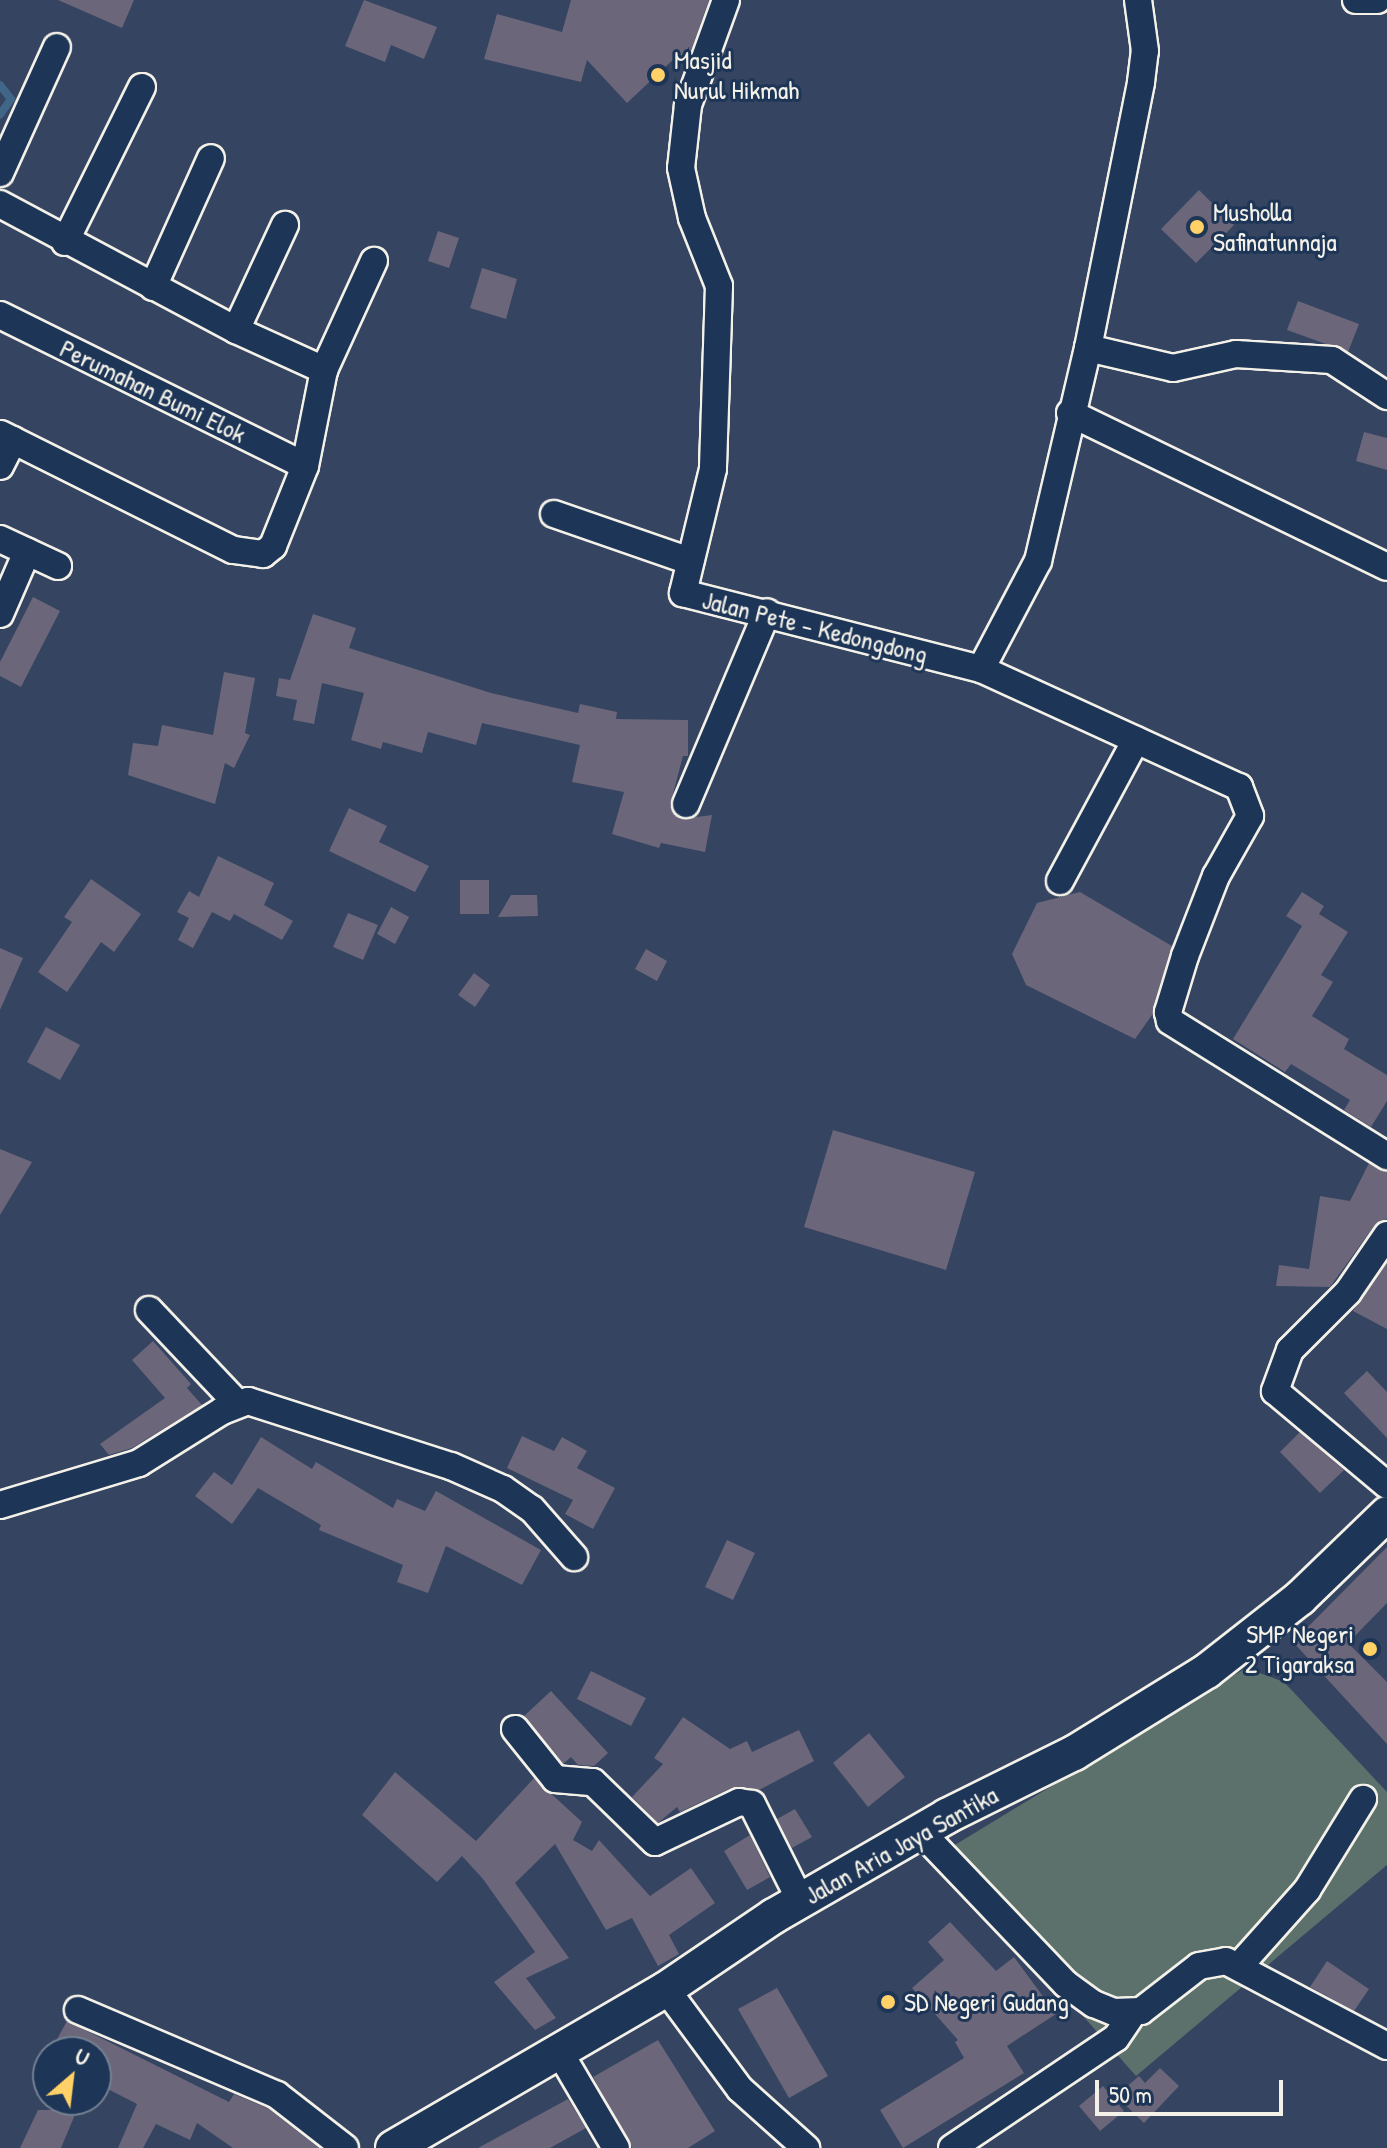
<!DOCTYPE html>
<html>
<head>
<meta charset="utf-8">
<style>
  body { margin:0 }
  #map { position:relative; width:1387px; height:2148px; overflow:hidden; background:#344461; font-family:"Patrick Hand",sans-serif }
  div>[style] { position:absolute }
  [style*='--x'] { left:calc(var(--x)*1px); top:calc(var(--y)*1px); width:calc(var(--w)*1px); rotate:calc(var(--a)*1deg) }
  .green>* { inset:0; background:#5c706c }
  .stream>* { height:8px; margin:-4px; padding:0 4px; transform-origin:4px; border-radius:4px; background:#406787 }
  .building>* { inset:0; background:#6b6679 }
  .roads { filter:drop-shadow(2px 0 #f4f1e8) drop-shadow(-2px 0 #f4f1e8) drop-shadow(0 2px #f4f1e8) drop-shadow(0 -2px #f4f1e8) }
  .minor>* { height:26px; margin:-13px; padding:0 13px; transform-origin:13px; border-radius:13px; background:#1d3557 }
  .tertiary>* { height:34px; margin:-17px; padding:0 17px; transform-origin:17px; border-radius:17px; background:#1d3557 }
  .dots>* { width:22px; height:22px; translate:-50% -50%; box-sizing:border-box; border:4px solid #1d3557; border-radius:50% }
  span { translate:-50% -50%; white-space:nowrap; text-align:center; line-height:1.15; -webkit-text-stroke:6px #1d3557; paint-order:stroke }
  .poi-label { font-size:26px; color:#f4f1e8 }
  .left { translate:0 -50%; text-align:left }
  .right { translate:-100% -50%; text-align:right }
  .street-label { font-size:26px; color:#f4f1e8 }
  .north { position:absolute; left:32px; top:2036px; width:80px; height:80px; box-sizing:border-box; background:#1d3557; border:2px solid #738091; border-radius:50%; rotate:28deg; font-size:22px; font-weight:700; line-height:32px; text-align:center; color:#f4f1e8 }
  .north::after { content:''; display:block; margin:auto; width:28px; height:36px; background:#ffd166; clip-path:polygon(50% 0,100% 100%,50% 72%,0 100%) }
  .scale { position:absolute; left:1095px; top:2080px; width:188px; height:36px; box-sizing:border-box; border:4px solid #f4f1e8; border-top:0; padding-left:10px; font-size:24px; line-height:28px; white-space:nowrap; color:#f4f1e8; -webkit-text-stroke:6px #1d3557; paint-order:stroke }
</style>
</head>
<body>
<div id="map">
  <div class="green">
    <div style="clip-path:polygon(1246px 1668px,1284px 1682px,1387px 1792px,1387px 1865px,1136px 2076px,940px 1854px)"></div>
  </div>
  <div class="stream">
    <div style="--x:0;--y:85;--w:18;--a:52"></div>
    <div style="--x:11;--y:99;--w:19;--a:125"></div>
  </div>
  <div class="building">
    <div style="clip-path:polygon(58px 0,134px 0,122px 28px)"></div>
    <div style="clip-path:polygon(364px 0,437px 27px,424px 59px,391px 45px,385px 62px,345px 46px)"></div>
    <div style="clip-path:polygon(571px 0,709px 0,688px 59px,678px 55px,627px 103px,587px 60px,581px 82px,484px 59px,497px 14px,562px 32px)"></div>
    <div style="clip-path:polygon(1199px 190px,1234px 225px,1196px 263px,1161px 229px)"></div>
    <div style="clip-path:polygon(438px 231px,459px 238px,449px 268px,428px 261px)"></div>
    <div style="clip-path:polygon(482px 268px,517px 279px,506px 319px,470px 308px)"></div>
    <div style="clip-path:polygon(1298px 301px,1359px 324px,1348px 352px,1287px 330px)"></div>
    <div style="clip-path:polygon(1364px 432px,1387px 438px,1387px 470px,1356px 461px)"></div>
    <div style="clip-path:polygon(33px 597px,60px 611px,21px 687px,0 676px,0 662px)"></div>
    <div style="clip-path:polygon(313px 614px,356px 628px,349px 648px,491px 693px,578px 713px,580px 704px,617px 712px,616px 719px,688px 720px,688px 756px,683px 756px,670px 805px,681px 819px,712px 815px,705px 852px,661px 843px,659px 848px,612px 834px,624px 792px,572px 782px,580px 745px,482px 723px,476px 745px,428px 732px,422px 753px,383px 742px,381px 749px,351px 740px,364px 693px,322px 683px,314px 724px,293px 720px,297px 700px,276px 696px,279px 678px,290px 680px)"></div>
    <div style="clip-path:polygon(224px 672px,255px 678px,245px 733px,250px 735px,234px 768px,225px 763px,215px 804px,128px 775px,133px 743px,158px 746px,162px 725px,213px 735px)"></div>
    <div style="clip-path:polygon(349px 808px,387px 826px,379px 842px,429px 866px,415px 892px,329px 851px)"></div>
    <div style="clip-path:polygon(218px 856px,274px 883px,264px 905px,293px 921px,282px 940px,234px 914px,230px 921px,212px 912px,193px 948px,178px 940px,189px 918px,177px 912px,189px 891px,199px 897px)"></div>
    <div style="clip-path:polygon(91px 879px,141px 914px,114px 952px,101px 942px,67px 992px,38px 972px,72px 922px,64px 917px)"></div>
    <div style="clip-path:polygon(460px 880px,489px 880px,489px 914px,460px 914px)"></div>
    <div style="clip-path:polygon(1080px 892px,1172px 946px,1152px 1015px,1135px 1039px,1026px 985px,1012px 954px,1037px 903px)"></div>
    <div style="clip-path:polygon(1302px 892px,1324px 906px,1319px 914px,1348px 932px,1321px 975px,1333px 982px,1312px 1016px,1349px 1039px,1344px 1049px,1387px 1075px,1387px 1101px,1371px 1127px,1344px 1110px,1350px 1100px,1291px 1064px,1285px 1072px,1233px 1039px,1302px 926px,1286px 916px)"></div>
    <div style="clip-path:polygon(511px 895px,537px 895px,538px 916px,498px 917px)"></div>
    <div style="clip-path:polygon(391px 907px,409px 917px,395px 944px,377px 934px)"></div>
    <div style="clip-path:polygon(348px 913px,378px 925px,363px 960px,333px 947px)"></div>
    <div style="clip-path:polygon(0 948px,23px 958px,0 1010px)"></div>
    <div style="clip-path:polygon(646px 949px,667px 961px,657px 981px,635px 969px)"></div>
    <div style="clip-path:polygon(474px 973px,490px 985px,475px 1007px,458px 995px)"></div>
    <div style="clip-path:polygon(46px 1027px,80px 1045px,60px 1080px,27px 1062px)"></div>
    <div style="clip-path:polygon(833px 1130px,975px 1172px,946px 1270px,804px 1227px)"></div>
    <div style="clip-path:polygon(0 1149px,32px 1162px,0 1215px)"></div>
    <div style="clip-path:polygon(1369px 1163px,1387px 1172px,1387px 1219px,1374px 1226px,1330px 1287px,1276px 1286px,1279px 1265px,1309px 1269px,1320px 1196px,1350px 1201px)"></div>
    <div style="clip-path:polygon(1387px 1263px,1387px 1329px,1353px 1311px)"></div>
    <div style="clip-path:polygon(153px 1341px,191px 1384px,187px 1388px,202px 1405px,132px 1448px,109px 1455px,100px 1444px,165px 1398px,132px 1360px)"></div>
    <div style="clip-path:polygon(1367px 1371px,1387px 1392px,1387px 1438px,1344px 1393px)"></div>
    <div style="clip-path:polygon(1300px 1432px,1344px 1470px,1320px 1493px,1280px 1452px)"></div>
    <div style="clip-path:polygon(522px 1436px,554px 1451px,562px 1437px,587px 1451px,577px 1468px,615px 1488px,593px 1529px,565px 1514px,573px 1500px,507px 1468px)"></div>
    <div style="clip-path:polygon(261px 1437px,312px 1469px,316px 1462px,393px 1508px,397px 1499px,425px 1511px,436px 1491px,541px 1550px,522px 1585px,446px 1546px,428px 1593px,397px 1582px,403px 1565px,319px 1530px,321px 1525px,258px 1488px,232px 1524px,195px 1496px,214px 1472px,232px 1485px)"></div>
    <div style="clip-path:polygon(727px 1540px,755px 1553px,733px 1600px,705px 1587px)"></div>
    <div style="clip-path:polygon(1387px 1547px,1387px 1603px,1348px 1643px,1387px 1682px,1387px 1744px,1293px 1642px)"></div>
    <div style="clip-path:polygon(591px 1671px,646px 1698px,631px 1726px,577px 1699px)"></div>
    <div style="clip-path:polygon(551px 1691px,608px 1753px,594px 1766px,578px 1765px,571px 1757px,563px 1764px,524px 1716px)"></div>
    <div style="clip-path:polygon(683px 1717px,730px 1749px,747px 1741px,752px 1752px,799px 1730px,814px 1761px,759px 1790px,733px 1787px,680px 1812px,677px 1807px,658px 1823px,632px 1797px,663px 1764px,654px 1758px)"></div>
    <div style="clip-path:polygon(869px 1733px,905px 1777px,868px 1807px,833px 1763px)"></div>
    <div style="clip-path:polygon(395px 1772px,476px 1841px,534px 1778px,582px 1822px,573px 1840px,592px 1851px,599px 1840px,650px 1896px,691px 1868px,715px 1903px,669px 1935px,679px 1954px,658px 1966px,632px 1918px,606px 1930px,555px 1844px,515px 1883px,569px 1958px,526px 1978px,556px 2018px,535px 2030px,494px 1982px,535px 1952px,483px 1879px,462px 1856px,437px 1882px,362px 1815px)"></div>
    <div style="clip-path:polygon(795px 1809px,812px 1837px,792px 1848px,777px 1819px)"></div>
    <div style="clip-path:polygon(750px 1835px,770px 1877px,747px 1890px,724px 1851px)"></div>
    <div style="clip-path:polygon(950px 1922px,996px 1971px,1014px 1957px,1056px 2014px,1007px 2046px,1024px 2073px,903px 2148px,880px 2110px,964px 2058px,955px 2042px,958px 2040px,912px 1988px,944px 1960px,928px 1942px)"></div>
    <div style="clip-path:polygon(1327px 1961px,1369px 1989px,1354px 2011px,1310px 1987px)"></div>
    <div style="clip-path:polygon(777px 1988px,828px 2076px,789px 2098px,738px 2009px)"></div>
    <div style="clip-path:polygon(67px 2021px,229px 2102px,234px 2094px,269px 2109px,319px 2148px,233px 2148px,197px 2123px,190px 2140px,156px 2124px,143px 2148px,118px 2148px,137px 2104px,96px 2083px,96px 2052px,50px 2052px)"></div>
    <div style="clip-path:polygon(658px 2040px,715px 2131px,688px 2148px,632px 2148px,593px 2077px)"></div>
    <div style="clip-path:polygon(1160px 2068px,1179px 2086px,1144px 2123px,1116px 2096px,1139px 2076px,1145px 2083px)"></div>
    <div style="clip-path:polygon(1103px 2086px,1124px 2111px,1100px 2131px,1079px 2106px)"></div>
    <div style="clip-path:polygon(568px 2099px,586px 2128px,550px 2148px,478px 2148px)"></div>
    <div style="clip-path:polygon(38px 2110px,77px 2110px,61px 2148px,20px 2148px)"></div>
  </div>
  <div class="roads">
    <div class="minor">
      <div style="--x:726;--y:0;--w:112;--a:109.9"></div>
      <div style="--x:688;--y:105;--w:63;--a:96.3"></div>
      <div style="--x:681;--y:168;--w:51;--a:77.6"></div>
      <div style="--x:692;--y:218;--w:73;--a:68.3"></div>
      <div style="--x:719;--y:286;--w:183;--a:91.9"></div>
      <div style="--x:713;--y:469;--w:128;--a:103.6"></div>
      <div style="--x:683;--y:593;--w:308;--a:14.3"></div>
      <div style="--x:981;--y:669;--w:284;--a:24.6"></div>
      <div style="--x:1239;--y:787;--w:31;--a:69"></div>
      <div style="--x:1250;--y:816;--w:69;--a:119.5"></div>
      <div style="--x:1216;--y:876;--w:86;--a:111.2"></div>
      <div style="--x:1185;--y:956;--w:59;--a:106.9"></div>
      <div style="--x:1168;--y:1012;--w:9;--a:77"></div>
      <div style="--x:1170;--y:1021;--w:256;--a:31.9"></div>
      <div style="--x:1356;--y:0;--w:21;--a:0"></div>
      <div style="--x:0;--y:173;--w:138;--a:-65.7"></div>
      <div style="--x:0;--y:204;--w:268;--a:28.1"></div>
      <div style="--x:236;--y:330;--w:97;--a:24.4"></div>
      <div style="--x:324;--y:370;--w:98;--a:101.2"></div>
      <div style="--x:305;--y:466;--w:86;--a:111.8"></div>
      <div style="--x:273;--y:546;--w:13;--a:141"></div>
      <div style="--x:263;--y:554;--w:30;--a:-172"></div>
      <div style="--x:233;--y:550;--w:260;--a:-153.5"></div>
      <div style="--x:65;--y:242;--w:173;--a:-63.6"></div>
      <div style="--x:153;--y:287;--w:141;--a:-65.8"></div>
      <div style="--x:0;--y:315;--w:340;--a:26.3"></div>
      <div style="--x:236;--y:330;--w:116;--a:-65"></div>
      <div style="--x:1088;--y:348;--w:87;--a:13.2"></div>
      <div style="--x:1173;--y:368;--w:65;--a:-12.5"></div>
      <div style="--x:1236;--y:354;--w:96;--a:3.6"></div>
      <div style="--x:1332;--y:360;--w:66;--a:33.2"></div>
      <div style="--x:324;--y:370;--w:120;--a:-65.4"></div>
      <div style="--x:1070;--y:413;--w:352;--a:25.9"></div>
      <div style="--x:0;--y:466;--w:29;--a:-63"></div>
      <div style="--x:554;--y:514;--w:144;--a:19.1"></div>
      <div style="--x:0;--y:539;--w:64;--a:25"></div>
      <div style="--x:0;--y:614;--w:68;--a:-66.5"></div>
      <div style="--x:981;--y:669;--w:122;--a:-62.2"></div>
      <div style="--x:1038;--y:561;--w:219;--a:-76.8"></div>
      <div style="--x:1088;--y:348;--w:271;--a:-78.7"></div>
      <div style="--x:1141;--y:82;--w:31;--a:-83"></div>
      <div style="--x:1145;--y:51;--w:51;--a:-97.8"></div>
      <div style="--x:686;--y:804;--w:208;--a:-67.1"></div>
      <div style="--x:1060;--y:881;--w:160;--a:-61.7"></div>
      <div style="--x:1387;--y:1235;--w:69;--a:124.4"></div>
      <div style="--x:1348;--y:1292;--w:82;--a:135"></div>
      <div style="--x:1290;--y:1350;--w:44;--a:110.1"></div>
      <div style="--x:1275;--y:1391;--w:146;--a:40"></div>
      <div style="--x:149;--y:1310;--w:128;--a:46.6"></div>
      <div style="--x:0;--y:1505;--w:145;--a:-16.8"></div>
      <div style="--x:139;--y:1463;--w:98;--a:-32.1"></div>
      <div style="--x:222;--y:1411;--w:28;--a:-21"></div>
      <div style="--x:248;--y:1401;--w:213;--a:17.8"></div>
      <div style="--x:451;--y:1466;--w:57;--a:23.9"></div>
      <div style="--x:503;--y:1489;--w:35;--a:35"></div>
      <div style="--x:532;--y:1509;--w:64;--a:48.8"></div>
      <div style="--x:515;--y:1729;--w:64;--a:51.3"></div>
      <div style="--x:555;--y:1779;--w:38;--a:5"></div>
      <div style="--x:593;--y:1782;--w:86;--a:44.1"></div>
      <div style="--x:655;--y:1842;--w:93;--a:-25.5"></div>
      <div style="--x:739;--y:1802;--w:13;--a:9"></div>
      <div style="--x:752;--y:1804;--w:110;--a:63.4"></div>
      <div style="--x:921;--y:1832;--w:210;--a:46.4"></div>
      <div style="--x:1066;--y:1984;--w:34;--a:36"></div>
      <div style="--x:1094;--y:2004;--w:22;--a:22"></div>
      <div style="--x:1114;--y:2012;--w:27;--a:-2"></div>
      <div style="--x:1141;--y:2011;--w:73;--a:-37.8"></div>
      <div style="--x:1199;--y:1966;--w:27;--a:-10"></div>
      <div style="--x:1226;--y:1961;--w:182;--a:27.8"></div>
      <div style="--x:1240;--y:1965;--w:101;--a:-48.2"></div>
      <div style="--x:1307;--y:1890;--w:107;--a:-58.4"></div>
      <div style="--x:666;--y:1989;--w:124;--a:53.5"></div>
      <div style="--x:740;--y:2089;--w:89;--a:41.8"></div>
      <div style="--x:78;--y:2010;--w:216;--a:23.1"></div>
      <div style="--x:277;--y:2095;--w:86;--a:37.9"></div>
      <div style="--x:560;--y:2053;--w:110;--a:59.5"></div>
      <div style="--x:952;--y:2148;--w:197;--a:-33.9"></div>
      <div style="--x:1116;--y:2038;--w:29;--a:-56"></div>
    </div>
    <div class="tertiary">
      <div style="--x:393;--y:2148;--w:316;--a:-30.2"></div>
      <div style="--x:666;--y:1989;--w:130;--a:-34.1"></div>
      <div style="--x:774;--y:1916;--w:200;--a:-30"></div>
      <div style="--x:947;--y:1816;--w:142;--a:-26.4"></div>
      <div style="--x:1074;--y:1753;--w:156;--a:-31.7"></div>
      <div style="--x:1207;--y:1671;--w:118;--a:-38.1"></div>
      <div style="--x:1300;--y:1598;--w:121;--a:-44"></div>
    </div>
  </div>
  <div class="dots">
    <div style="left:658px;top:75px;background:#ffd166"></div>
    <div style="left:1197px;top:227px;background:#ffd166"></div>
    <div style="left:1370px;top:1649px;background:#ffd166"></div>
    <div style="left:888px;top:2002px;background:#ffd166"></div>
  </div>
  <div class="poi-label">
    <span class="left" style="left:674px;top:75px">Masjid<br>Nurul Hikmah</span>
    <span class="left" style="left:1213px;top:227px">Musholla<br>Safinatunnaja</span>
    <span class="right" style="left:1354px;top:1649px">SMP Negeri<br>2 Tigaraksa</span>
    <span class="left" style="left:904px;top:2002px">SD Negeri Gudang</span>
  </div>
  <div class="street-label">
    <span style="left:153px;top:391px;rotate:26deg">Perumahan Bumi Elok</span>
    <span style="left:815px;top:627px;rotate:14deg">Jalan Pete - Kedongdong</span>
    <span style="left:901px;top:1845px;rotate:-29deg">Jalan Aria Jaya Santika</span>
  </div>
  <div class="north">U</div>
  <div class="scale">50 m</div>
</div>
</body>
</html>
